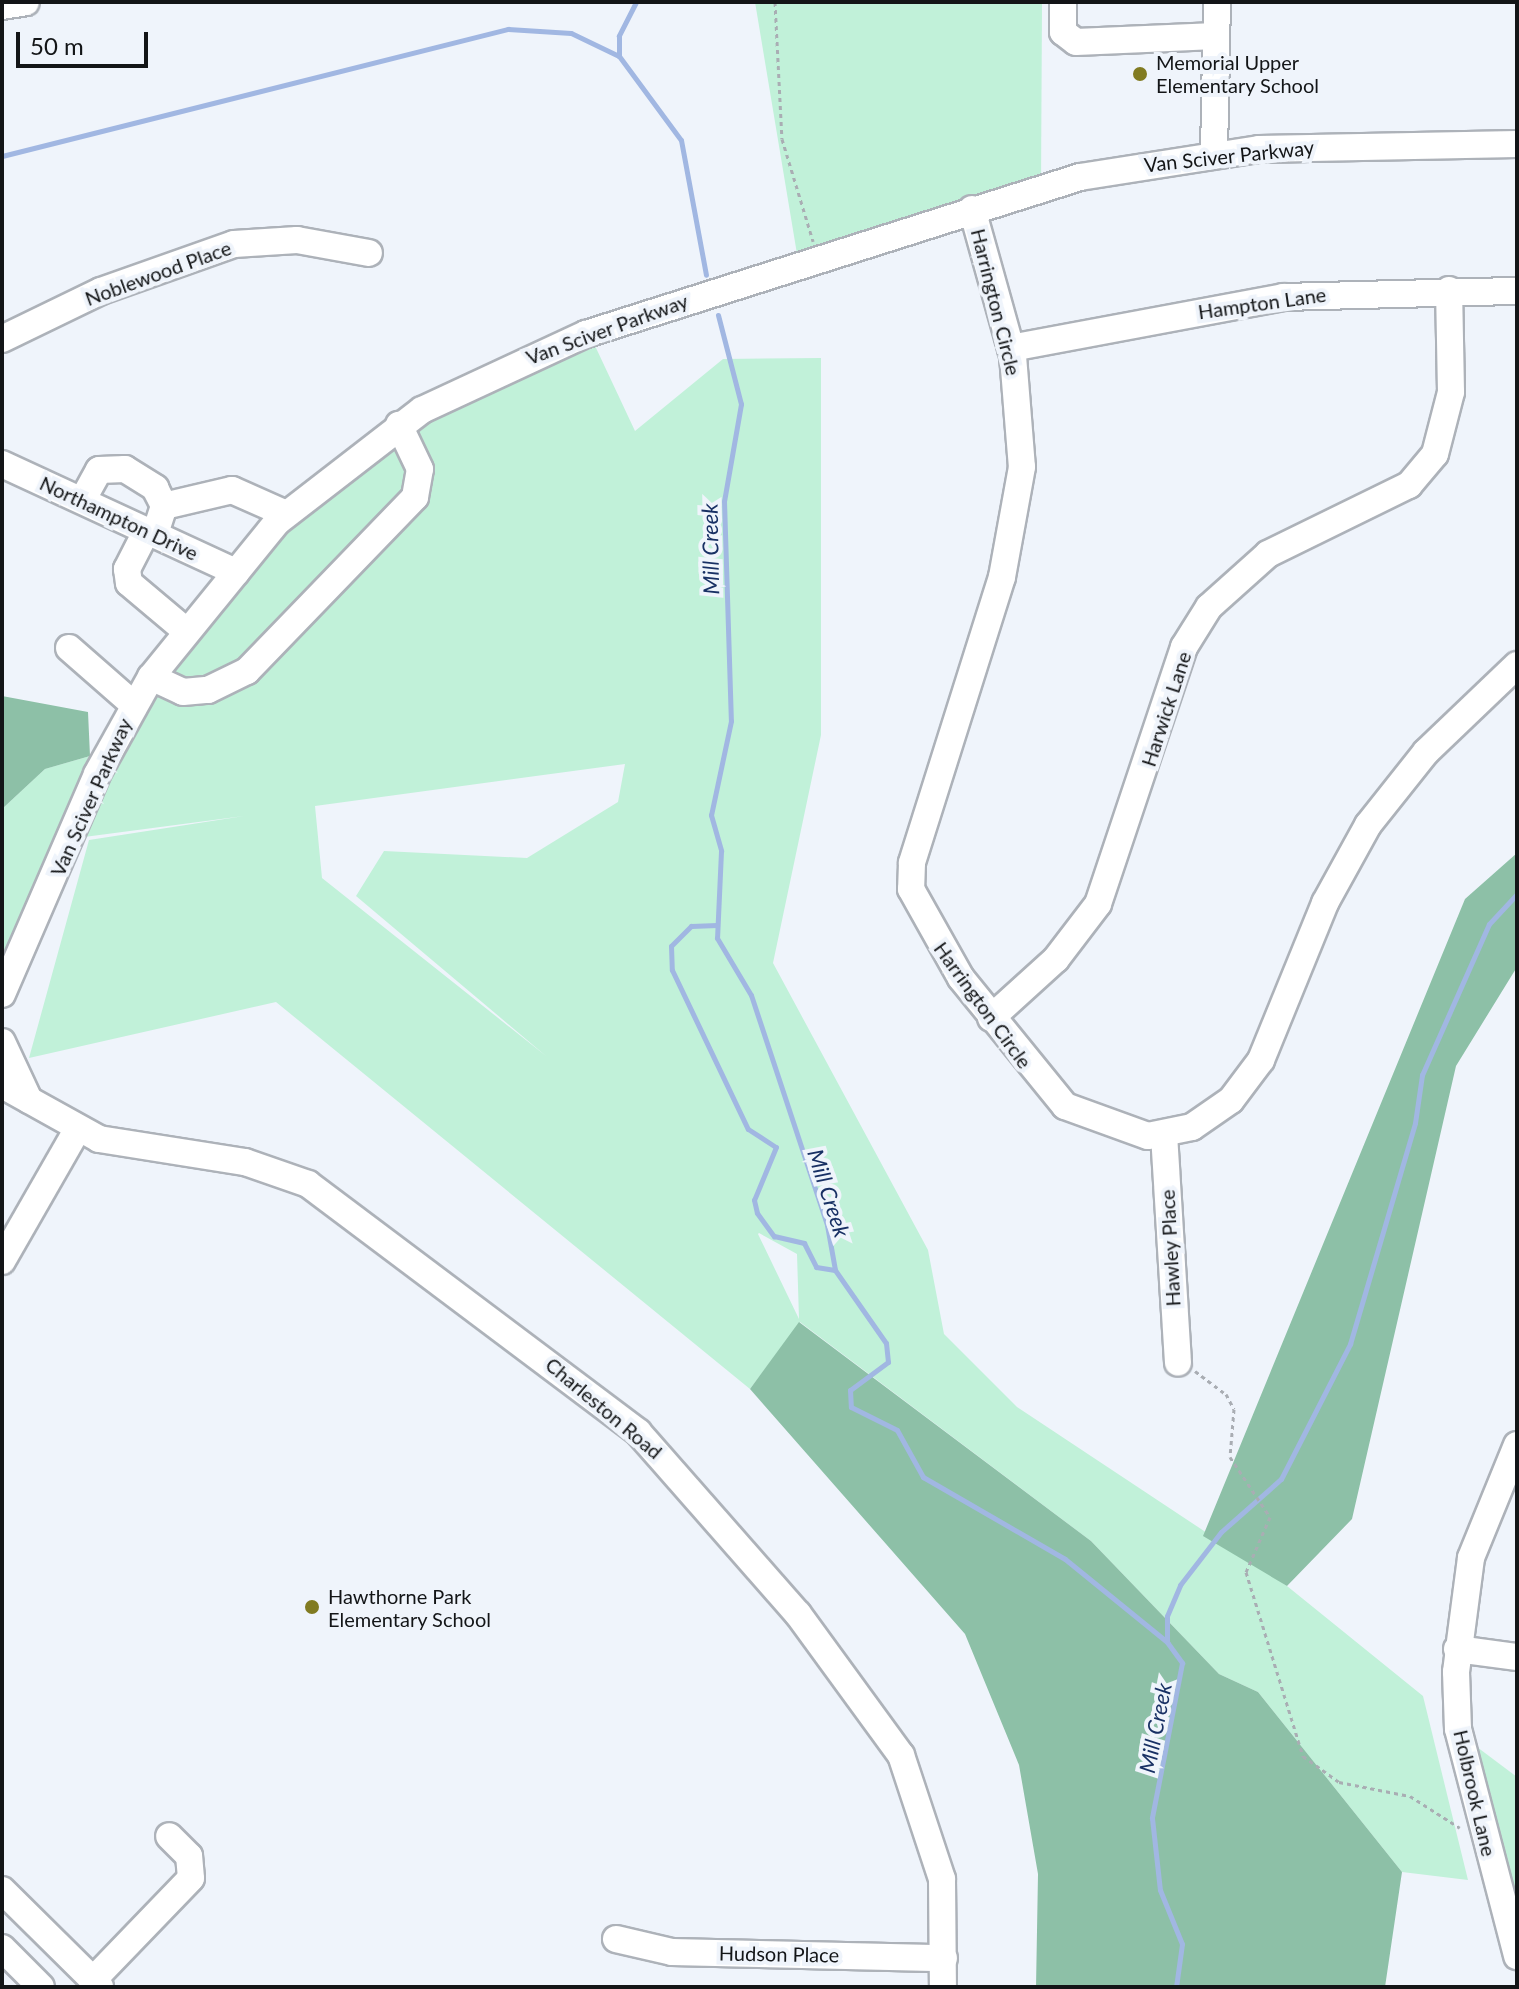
<!DOCTYPE html>
<html>
<head>
<meta charset="utf-8">
<style>
  body { margin:0 }
  #map { position:relative; width:1519px; height:1989px; overflow:hidden; background:#eff4fb; font-family:Lato,sans-serif }
  div>[style] { position:absolute }
  [style*='--x'] { left:calc(var(--x)*1px); top:calc(var(--y)*1px); width:calc(var(--w)*1px); rotate:calc(var(--a)*1deg) }
  .green>* { inset:0; background:#c1f1d9 }
  .forest>* { inset:0; background:#8dc0a7 }
  .stream>* { height:5px; margin:-2.5px; padding:0 2.5px; transform-origin:2.5px; border-radius:2.5px; background:#a1b7e2 }
  .path>* { height:3px; margin-top:-1.5px; transform-origin:0; background:repeating-linear-gradient(90deg,#a9adb3 0 4px,transparent 0 8px) }
  .roads { filter:drop-shadow(2px 0 #adb2b9) drop-shadow(-2px 0 #adb2b9) drop-shadow(0 2px #adb2b9) drop-shadow(0 -2px #adb2b9) }
  .minor>* { height:26px; margin:-13px; padding:0 13px; transform-origin:13px; border-radius:13px; background:#fff }
  .dots>* { width:22px; height:22px; translate:-50% -50%; box-sizing:border-box; border:4px solid #eff4fb; border-radius:50% }
  span { translate:-50% -50%; white-space:nowrap; text-align:center; line-height:1.15; -webkit-text-stroke:8px #eff4fb; paint-order:stroke }
  .poi-label { font-size:20px; color:#131517 }
  .left { translate:0 -50%; text-align:left }
  .street-label { font-size:20px; color:#131517 }
  .water-label { font-size:22px; color:#183064; font-style:italic }
  .frame { position:absolute; inset:0; border:4px solid #131517; pointer-events:none }
  .scale { position:absolute; left:16px; top:32px; width:132px; height:36px; box-sizing:border-box; border:4px solid #131517; border-top:0; padding-left:10px; font-size:24px; line-height:28px; white-space:nowrap; color:#131517; -webkit-text-stroke:6px #eff4fb; paint-order:stroke }
</style>
</head>
<body>
<div id="map">
  <div class="green">
    <div style="clip-path:polygon(755px 2px,1042px 2px,1041px 189px,799px 266px)"></div>
    <div style="clip-path:polygon(evenodd,589px 333px,635px 431px,723px 359px,821px 358px,821px 735px,773px 963px,928px 1250px,944px 1334px,1017px 1407px,1287px 1586px,1423px 1696px,1468px 1880px,1402px 1872px,1258px 1692px,1219px 1674px,1091px 1541px,800px 1322px,750px 1389px,276px 1002px,29px 1058px,89px 840px,244px 816px,69px 839px,237px 561px,494px 370px,589px 333px,625px 764px,618px 802px,527px 858px,384px 851px,356px 896px,546px 1056px,322px 878px,315px 806px,625px 764px,589px 333px,759px 1233px,797px 1254px,799px 1319px,758px 1234px,759px 1233px)"></div>
    <div style="clip-path:polygon(90px 756px,17px 928px,2px 956px,2px 809px,45px 769px)"></div>
    <div style="clip-path:polygon(1469px 1741px,1517px 1777px,1517px 1915px)"></div>
  </div>
  <div class="forest">
    <div style="clip-path:polygon(2px 696px,88px 712px,90px 756px,45px 769px,2px 809px)"></div>
    <div style="clip-path:polygon(1517px 853px,1517px 967px,1456px 1066px,1352px 1519px,1287px 1586px,1203px 1536px,1465px 899px)"></div>
    <div style="clip-path:polygon(799px 1322px,1091px 1541px,1219px 1674px,1258px 1692px,1402px 1872px,1385px 1987px,1036px 1987px,1038px 1874px,1019px 1765px,965px 1634px,750px 1389px)"></div>
  </div>
  <div class="stream">
    <div style="--x:636;--y:2;--w:38;--a:117"></div>
    <div style="--x:619;--y:36;--w:20;--a:90"></div>
    <div style="--x:619;--y:56;--w:104;--a:53.6"></div>
    <div style="--x:681;--y:140;--w:137;--a:79.5"></div>
    <div style="--x:2;--y:156;--w:522;--a:-14.09"></div>
    <div style="--x:508;--y:29;--w:63;--a:3.6"></div>
    <div style="--x:571;--y:33;--w:53;--a:25.6"></div>
    <div style="--x:718;--y:315;--w:92;--a:75.5"></div>
    <div style="--x:741;--y:404;--w:98;--a:99.9"></div>
    <div style="--x:724;--y:501;--w:220;--a:88.2"></div>
    <div style="--x:731;--y:721;--w:96;--a:102"></div>
    <div style="--x:711;--y:815;--w:37;--a:74"></div>
    <div style="--x:721;--y:851;--w:87;--a:92.6"></div>
    <div style="--x:717;--y:938;--w:66;--a:59.2"></div>
    <div style="--x:751;--y:995;--w:242;--a:71.7"></div>
    <div style="--x:827;--y:1225;--w:46;--a:79.9"></div>
    <div style="--x:835;--y:1270;--w:89;--a:55.1"></div>
    <div style="--x:886;--y:1343;--w:19;--a:84"></div>
    <div style="--x:888;--y:1362;--w:47;--a:143.6"></div>
    <div style="--x:850;--y:1390;--w:17;--a:87"></div>
    <div style="--x:851;--y:1407;--w:51;--a:26.6"></div>
    <div style="--x:897;--y:1430;--w:54;--a:61"></div>
    <div style="--x:923;--y:1477;--w:164;--a:30"></div>
    <div style="--x:1065;--y:1559;--w:132;--a:39.1"></div>
    <div style="--x:1167;--y:1642;--w:26;--a:54"></div>
    <div style="--x:1182;--y:1663;--w:158;--a:101"></div>
    <div style="--x:1152;--y:1818;--w:72;--a:83.7"></div>
    <div style="--x:1160;--y:1890;--w:58;--a:67.8"></div>
    <div style="--x:1182;--y:1944;--w:43;--a:97.9"></div>
    <div style="--x:717;--y:925;--w:26;--a:178"></div>
    <div style="--x:691;--y:926;--w:28;--a:135"></div>
    <div style="--x:671;--y:946;--w:24;--a:88"></div>
    <div style="--x:672;--y:970;--w:176;--a:64.5"></div>
    <div style="--x:748;--y:1129;--w:33;--a:33"></div>
    <div style="--x:776;--y:1147;--w:57;--a:112.5"></div>
    <div style="--x:754;--y:1200;--w:13;--a:77"></div>
    <div style="--x:757;--y:1213;--w:29;--a:54"></div>
    <div style="--x:774;--y:1236;--w:31;--a:13"></div>
    <div style="--x:804;--y:1243;--w:27;--a:63"></div>
    <div style="--x:816;--y:1267;--w:19;--a:9"></div>
    <div style="--x:1167;--y:1641;--w:25;--a:-90"></div>
    <div style="--x:1167;--y:1616;--w:34;--a:-67"></div>
    <div style="--x:1180;--y:1585;--w:67;--a:-52.3"></div>
    <div style="--x:1221;--y:1532;--w:80;--a:-41.5"></div>
    <div style="--x:1281;--y:1479;--w:152;--a:-62.9"></div>
    <div style="--x:1350;--y:1344;--w:230;--a:-73.6"></div>
    <div style="--x:1415;--y:1123;--w:49;--a:-81.7"></div>
    <div style="--x:1422;--y:1075;--w:165;--a:-66.1"></div>
    <div style="--x:1489;--y:924;--w:41;--a:-47"></div>
  </div>
  <div class="path">
    <div style="--x:775;--y:2;--w:137;--a:87.1"></div>
    <div style="--x:782;--y:139;--w:107;--a:73.1"></div>
    <div style="--x:1195;--y:1371;--w:39;--a:37"></div>
    <div style="--x:1226;--y:1394;--w:17;--a:62"></div>
    <div style="--x:1234;--y:1409;--w:48;--a:94.8"></div>
    <div style="--x:1230;--y:1457;--w:72;--a:56.3"></div>
    <div style="--x:1270;--y:1517;--w:60;--a:113.6"></div>
    <div style="--x:1246;--y:1572;--w:193;--a:72.8"></div>
    <div style="--x:1303;--y:1756;--w:44;--a:35.8"></div>
    <div style="--x:1339;--y:1782;--w:72;--a:11.2"></div>
    <div style="--x:1410;--y:1796;--w:59;--a:32.6"></div>
  </div>
  <div class="roads">
    <div class="minor">
      <div style="--x:1063;--y:2;--w:30;--a:90"></div>
      <div style="--x:1063;--y:32;--w:16;--a:38"></div>
      <div style="--x:1076;--y:42;--w:140;--a:-2.5"></div>
      <div style="--x:2;--y:6;--w:24;--a:-9"></div>
      <div style="--x:1214;--y:155;--w:153;--a:-88.9"></div>
      <div style="--x:972;--y:209;--w:153;--a:74.4"></div>
      <div style="--x:1013;--y:356;--w:111;--a:85.4"></div>
      <div style="--x:1022;--y:467;--w:112;--a:100.3"></div>
      <div style="--x:1002;--y:577;--w:300;--a:107.5"></div>
      <div style="--x:912;--y:863;--w:26;--a:92"></div>
      <div style="--x:911;--y:889;--w:102;--a:60.7"></div>
      <div style="--x:961;--y:978;--w:165;--a:50.9"></div>
      <div style="--x:1065;--y:1106;--w:88;--a:19.9"></div>
      <div style="--x:1148;--y:1136;--w:45;--a:-11.6"></div>
      <div style="--x:1192;--y:1127;--w:47;--a:-34.7"></div>
      <div style="--x:1231;--y:1100;--w:50;--a:-53.1"></div>
      <div style="--x:1261;--y:1060;--w:170;--a:-67.8"></div>
      <div style="--x:1325;--y:903;--w:89;--a:-61.1"></div>
      <div style="--x:1368;--y:825;--w:93;--a:-51.5"></div>
      <div style="--x:1426;--y:752;--w:126;--a:-43.7"></div>
      <div style="--x:2;--y:339;--w:110;--a:-25.9"></div>
      <div style="--x:101;--y:291;--w:141;--a:-19.5"></div>
      <div style="--x:234;--y:244;--w:63;--a:-3.6"></div>
      <div style="--x:297;--y:240;--w:73;--a:10.2"></div>
      <div style="--x:1011;--y:348;--w:277;--a:-10.6"></div>
      <div style="--x:1283;--y:297;--w:234;--a:-1.5"></div>
      <div style="--x:2;--y:464;--w:258;--a:24.8"></div>
      <div style="--x:83;--y:499;--w:33;--a:-61"></div>
      <div style="--x:99;--y:470;--w:26;--a:-2"></div>
      <div style="--x:125;--y:469;--w:36;--a:32"></div>
      <div style="--x:155;--y:488;--w:20;--a:63"></div>
      <div style="--x:164;--y:506;--w:29;--a:108"></div>
      <div style="--x:164;--y:506;--w:70;--a:-13.2"></div>
      <div style="--x:232;--y:490;--w:59;--a:24"></div>
      <div style="--x:147;--y:530;--w:44;--a:117.1"></div>
      <div style="--x:127;--y:569;--w:14;--a:82"></div>
      <div style="--x:129;--y:583;--w:75;--a:40.1"></div>
      <div style="--x:69;--y:648;--w:85;--a:41.2"></div>
      <div style="--x:151;--y:677;--w:35;--a:25"></div>
      <div style="--x:183;--y:692;--w:25;--a:-5"></div>
      <div style="--x:208;--y:690;--w:43;--a:-26"></div>
      <div style="--x:247;--y:671;--w:242;--a:-46"></div>
      <div style="--x:415;--y:497;--w:28;--a:-80"></div>
      <div style="--x:420;--y:469;--w:49;--a:-115.5"></div>
      <div style="--x:2;--y:994;--w:240;--a:-66.6"></div>
      <div style="--x:97;--y:774;--w:111;--a:-60.9"></div>
      <div style="--x:151;--y:677;--w:200;--a:-50.9"></div>
      <div style="--x:277;--y:522;--w:183;--a:-37.7"></div>
      <div style="--x:422;--y:410;--w:181;--a:-24.9"></div>
      <div style="--x:586;--y:334;--w:518;--a:-17.63"></div>
      <div style="--x:1080;--y:177;--w:181;--a:-8.9"></div>
      <div style="--x:1259;--y:149;--w:258;--a:-1.1"></div>
      <div style="--x:991;--y:1018;--w:88;--a:-42.2"></div>
      <div style="--x:1056;--y:959;--w:69;--a:-52.6"></div>
      <div style="--x:1098;--y:904;--w:271;--a:-71.5"></div>
      <div style="--x:1184;--y:647;--w:47;--a:-58"></div>
      <div style="--x:1209;--y:607;--w:79;--a:-41.9"></div>
      <div style="--x:1268;--y:554;--w:157;--a:-26.1"></div>
      <div style="--x:1409;--y:485;--w:40;--a:-50"></div>
      <div style="--x:1435;--y:454;--w:64;--a:-75.5"></div>
      <div style="--x:1451;--y:392;--w:102;--a:-91.1"></div>
      <div style="--x:2;--y:1042;--w:64;--a:65"></div>
      <div style="--x:2;--y:1085;--w:111;--a:29.1"></div>
      <div style="--x:99;--y:1139;--w:148;--a:9"></div>
      <div style="--x:245;--y:1162;--w:67;--a:19.2"></div>
      <div style="--x:308;--y:1184;--w:413;--a:36.9"></div>
      <div style="--x:638;--y:1432;--w:242;--a:48.7"></div>
      <div style="--x:798;--y:1614;--w:175;--a:53.9"></div>
      <div style="--x:901;--y:1755;--w:131;--a:71.7"></div>
      <div style="--x:942;--y:1879;--w:108;--a:89.5"></div>
      <div style="--x:1164;--y:1134;--w:229;--a:86.5"></div>
      <div style="--x:2;--y:1261;--w:151;--a:-60.2"></div>
      <div style="--x:1517;--y:1445;--w:122;--a:112.2"></div>
      <div style="--x:1471;--y:1558;--w:115;--a:97.5"></div>
      <div style="--x:1456;--y:1672;--w:57;--a:88"></div>
      <div style="--x:1458;--y:1729;--w:235;--a:75.4"></div>
      <div style="--x:1457;--y:1649;--w:61;--a:7.6"></div>
      <div style="--x:2;--y:1890;--w:138;--a:44.7"></div>
      <div style="--x:616;--y:1939;--w:57;--a:13.1"></div>
      <div style="--x:672;--y:1952;--w:272;--a:1.3"></div>
      <div style="--x:2;--y:1948;--w:55;--a:45"></div>
      <div style="--x:93;--y:1980;--w:141;--a:-46.1"></div>
      <div style="--x:191;--y:1878;--w:22;--a:-95"></div>
      <div style="--x:189;--y:1856;--w:28;--a:-135"></div>
    </div>
  </div>
  <div class="dots">
    <div style="left:1140px;top:74px;background:#817b21"></div>
    <div style="left:312px;top:1607px;background:#817b21"></div>
  </div>
  <div class="poi-label">
    <span class="left" style="left:1156px;top:74px">Memorial Upper<br>Elementary School</span>
    <span class="left" style="left:328px;top:1608px">Hawthorne Park<br>Elementary School</span>
  </div>
  <div class="street-label">
    <span style="left:1229px;top:156px;rotate:-6deg">Van Sciver Parkway</span>
    <span style="left:158px;top:273px;rotate:-20deg">Noblewood Place</span>
    <span style="left:996px;top:302px;rotate:76deg">Harrington Circle</span>
    <span style="left:1262px;top:303px;rotate:-8deg">Hampton Lane</span>
    <span style="left:607px;top:329px;rotate:-20deg">Van Sciver Parkway</span>
    <span style="left:119px;top:518px;rotate:25deg">Northampton Drive</span>
    <span style="left:1166px;top:709px;rotate:-72deg">Harwick Lane</span>
    <span style="left:91px;top:797px;rotate:-66deg">Van Sciver Parkway</span>
    <span style="left:983px;top:1005px;rotate:54deg">Harrington Circle</span>
    <span style="left:1170px;top:1248px;rotate:-93deg">Hawley Place</span>
    <span style="left:604px;top:1408px;rotate:40deg">Charleston Road</span>
    <span style="left:1475px;top:1793px;rotate:77deg">Holbrook Lane</span>
    <span style="left:779px;top:1954px;rotate:1deg">Hudson Place</span>
  </div>
  <div class="water-label">
    <span style="left:710px;top:549px;rotate:-91deg">Mill Creek</span>
    <span style="left:829px;top:1193px;rotate:72deg">Mill Creek</span>
    <span style="left:1155px;top:1728px;rotate:-79deg">Mill Creek</span>
  </div>
  <div class="frame"></div>
  <div class="scale">50 m</div>
</div>
</body>
</html>
